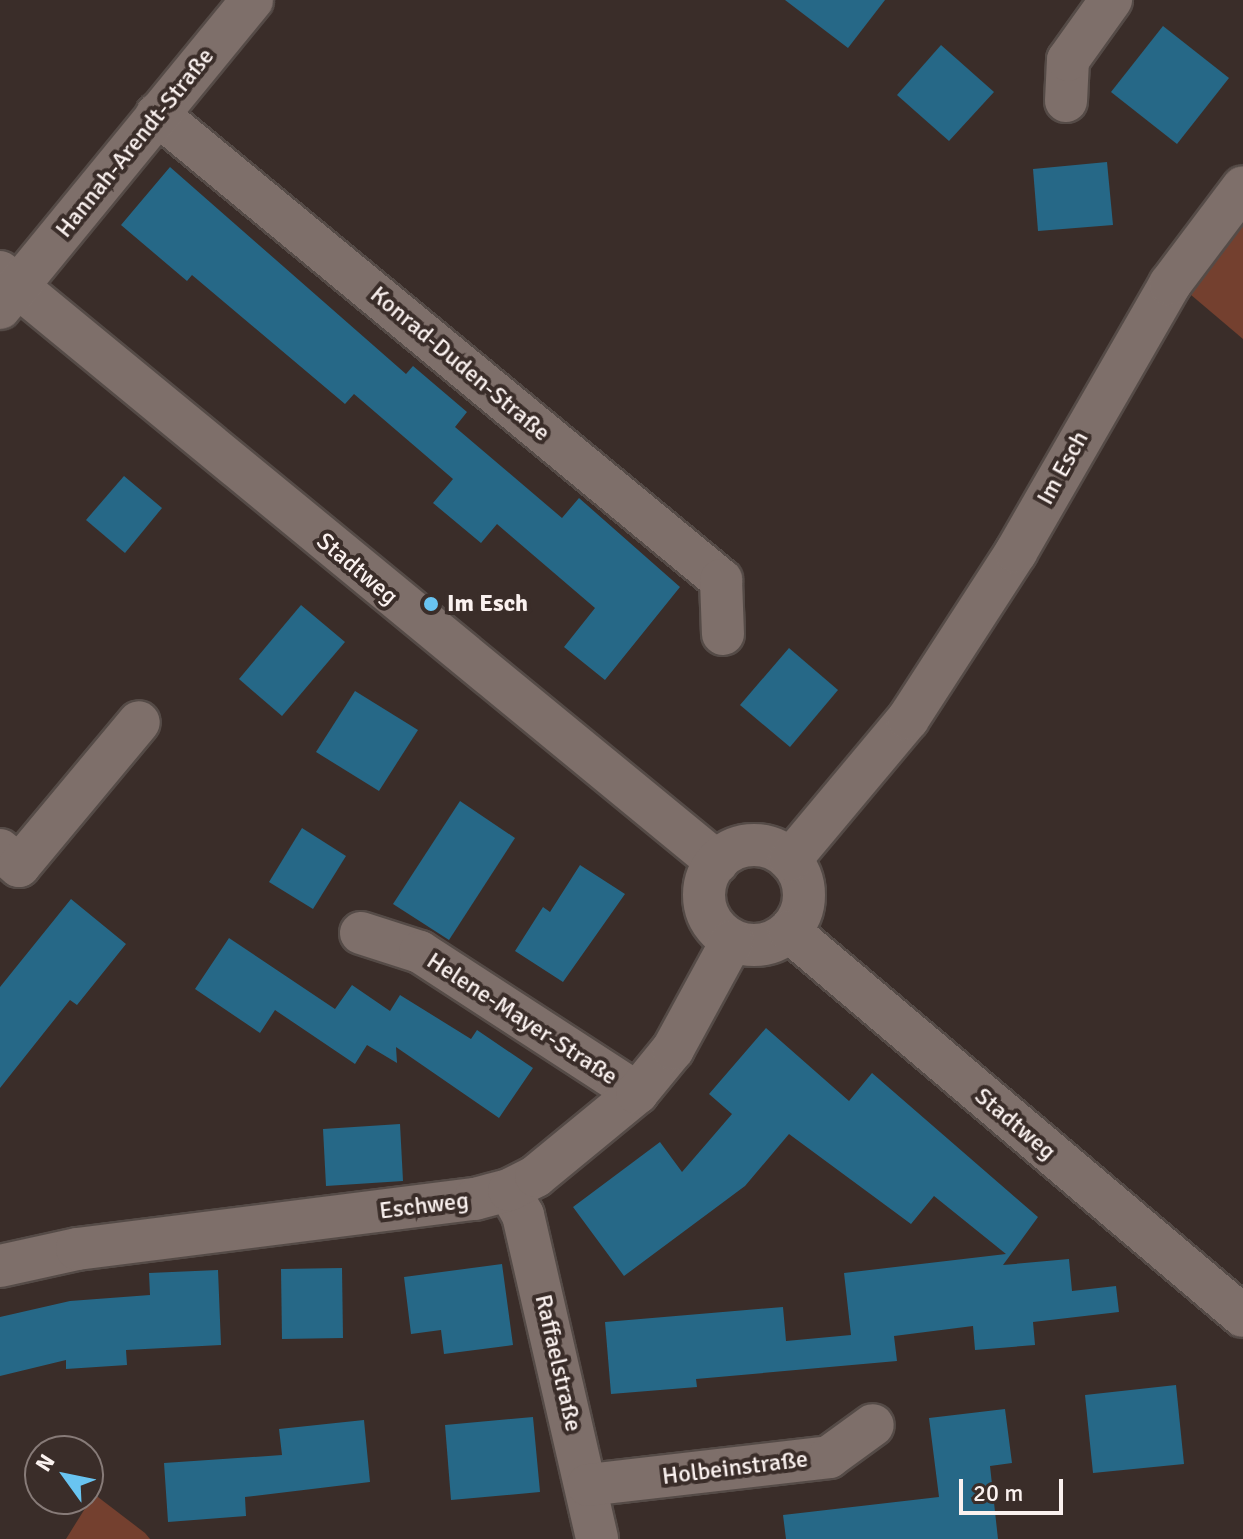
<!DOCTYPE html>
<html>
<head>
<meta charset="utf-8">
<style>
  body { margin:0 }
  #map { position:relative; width:1243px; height:1539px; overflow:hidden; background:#3a2d29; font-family:Signika,sans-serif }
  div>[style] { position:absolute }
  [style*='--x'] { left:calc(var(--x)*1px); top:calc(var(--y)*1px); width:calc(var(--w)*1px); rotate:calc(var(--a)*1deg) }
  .green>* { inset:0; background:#74402f }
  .building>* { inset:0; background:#266887 }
  .roads { filter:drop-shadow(2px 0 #554b47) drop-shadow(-2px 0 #554b47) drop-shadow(0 2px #554b47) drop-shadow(0 -2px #554b47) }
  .minor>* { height:42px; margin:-21px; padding:0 21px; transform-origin:21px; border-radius:21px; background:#7e6f6a }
  .minor>.ring { margin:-21px; padding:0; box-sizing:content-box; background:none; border:42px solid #7e6f6a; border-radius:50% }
  .dots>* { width:22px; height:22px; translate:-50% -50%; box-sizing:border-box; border:4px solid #3a2d29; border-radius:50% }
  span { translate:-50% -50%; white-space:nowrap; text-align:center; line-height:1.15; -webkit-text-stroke:8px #3a2d29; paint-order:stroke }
  .street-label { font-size:24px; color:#faf1ef }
  .poi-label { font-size:24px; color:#faf1ef; font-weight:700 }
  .left { translate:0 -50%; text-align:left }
  .north { position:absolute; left:24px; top:1435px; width:80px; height:80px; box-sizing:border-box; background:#3a2d29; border:2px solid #877b78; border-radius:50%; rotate:303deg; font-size:22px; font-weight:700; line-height:32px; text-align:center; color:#faf1ef }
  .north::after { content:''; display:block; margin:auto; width:28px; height:36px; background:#69c4f1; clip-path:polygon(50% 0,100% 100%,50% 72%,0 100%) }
  .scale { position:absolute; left:959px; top:1479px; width:104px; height:36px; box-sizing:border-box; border:4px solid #faf1ef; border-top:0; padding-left:10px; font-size:24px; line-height:28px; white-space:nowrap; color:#faf1ef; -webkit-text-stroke:6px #3a2d29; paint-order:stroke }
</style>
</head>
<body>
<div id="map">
  <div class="green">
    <div style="clip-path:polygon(1243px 205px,1243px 339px,1184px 289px)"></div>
    <div style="clip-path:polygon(94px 1494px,145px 1533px,150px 1539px,66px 1539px)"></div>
  </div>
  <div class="building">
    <div style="clip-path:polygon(785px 0,885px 0,848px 48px)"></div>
    <div style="clip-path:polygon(1163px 26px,1229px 78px,1177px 144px,1111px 92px)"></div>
    <div style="clip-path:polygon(941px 45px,994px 92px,949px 141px,897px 95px)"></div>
    <div style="clip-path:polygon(1107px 162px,1113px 225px,1038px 231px,1033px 169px)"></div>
    <div style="clip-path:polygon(170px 167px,406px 374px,413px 366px,467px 412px,455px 427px,562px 518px,579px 498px,680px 587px,605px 680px,564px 647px,595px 608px,497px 524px,481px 543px,433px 503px,453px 479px,354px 394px,345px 404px,192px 275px,187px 281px,121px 225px)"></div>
    <div style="clip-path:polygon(124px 476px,162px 508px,125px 553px,86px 520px)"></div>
    <div style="clip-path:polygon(301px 605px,345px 642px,282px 716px,239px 679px)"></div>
    <div style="clip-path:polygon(789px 648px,838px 690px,790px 747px,740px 705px)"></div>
    <div style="clip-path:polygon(355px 691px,418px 730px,379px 791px,316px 752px)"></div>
    <div style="clip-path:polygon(460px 801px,515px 838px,449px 940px,393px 904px)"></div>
    <div style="clip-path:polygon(302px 828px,346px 856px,313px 909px,269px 882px)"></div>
    <div style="clip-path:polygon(580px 865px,625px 894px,563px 982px,515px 951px,543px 907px,550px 912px)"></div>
    <div style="clip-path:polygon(71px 899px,126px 944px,77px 1005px,70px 1000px,0 1088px,0 987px)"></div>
    <div style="clip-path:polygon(229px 938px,335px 1009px,352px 985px,390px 1011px,400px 995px,471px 1039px,477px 1030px,533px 1068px,499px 1118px,396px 1047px,397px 1063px,367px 1045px,355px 1064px,275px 1010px,260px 1033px,195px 989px)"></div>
    <div style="clip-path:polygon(766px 1028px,849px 1101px,872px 1073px,1038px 1217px,1003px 1265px,1069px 1259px,1072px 1291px,1116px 1286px,1119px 1312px,1033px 1322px,1035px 1345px,975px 1350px,973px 1326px,894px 1336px,897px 1361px,696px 1379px,697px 1387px,611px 1394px,605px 1322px,783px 1307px,786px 1341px,851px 1335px,844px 1273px,1006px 1254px,934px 1196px,911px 1224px,789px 1134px,745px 1186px,624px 1276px,573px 1207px,660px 1142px,682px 1172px,732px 1114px,709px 1094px)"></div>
    <div style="clip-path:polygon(400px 1124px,403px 1181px,326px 1186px,323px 1129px)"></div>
    <div style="clip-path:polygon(502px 1264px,513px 1345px,444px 1354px,441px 1330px,411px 1334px,404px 1277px)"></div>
    <div style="clip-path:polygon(342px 1268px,343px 1338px,282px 1339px,281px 1269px)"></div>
    <div style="clip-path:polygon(218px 1270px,221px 1345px,126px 1350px,127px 1365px,66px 1369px,66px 1360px,0 1376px,0 1317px,70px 1301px,150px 1295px,149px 1273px)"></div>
    <div style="clip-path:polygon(1176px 1385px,1184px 1464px,1093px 1473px,1085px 1395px)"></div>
    <div style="clip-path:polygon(1005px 1409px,1012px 1463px,990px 1466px,998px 1539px,786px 1539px,783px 1515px,939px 1497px,929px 1418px)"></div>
    <div style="clip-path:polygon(533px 1417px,540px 1492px,451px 1500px,445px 1425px)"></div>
    <div style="clip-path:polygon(364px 1420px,370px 1482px,245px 1497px,246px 1516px,168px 1522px,164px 1463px,282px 1455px,279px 1429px)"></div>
  </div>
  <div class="roads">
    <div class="minor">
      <div style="--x:1066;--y:101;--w:41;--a:-87.2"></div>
      <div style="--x:1068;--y:60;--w:74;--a:-54.4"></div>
      <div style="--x:157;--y:114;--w:732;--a:39.56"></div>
      <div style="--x:721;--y:580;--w:54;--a:87.9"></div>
      <div style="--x:0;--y:272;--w:929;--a:39.45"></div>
      <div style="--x:0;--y:308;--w:398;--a:-50.7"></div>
      <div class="ring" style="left:704px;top:845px;width:58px;height:58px"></div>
      <div style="--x:0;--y:850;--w:25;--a:40"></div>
      <div style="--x:19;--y:866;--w:187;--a:-50.2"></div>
      <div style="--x:790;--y:860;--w:184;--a:-50.1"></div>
      <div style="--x:908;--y:719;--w:199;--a:-57.1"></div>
      <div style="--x:1016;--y:552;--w:309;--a:-60.1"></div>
      <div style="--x:1170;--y:284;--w:121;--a:-53"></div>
      <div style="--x:789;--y:931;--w:595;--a:40.3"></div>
      <div style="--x:361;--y:933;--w:62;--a:17.9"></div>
      <div style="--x:420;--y:952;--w:259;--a:33"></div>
      <div style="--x:509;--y:1190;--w:29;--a:61"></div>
      <div style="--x:523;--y:1215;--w:332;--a:77.1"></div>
      <div style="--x:0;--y:1266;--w:79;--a:-12.4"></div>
      <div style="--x:77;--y:1249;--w:401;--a:-7.2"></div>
      <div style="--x:475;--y:1199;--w:35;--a:-15"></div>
      <div style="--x:509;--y:1190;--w:30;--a:-27"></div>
      <div style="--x:536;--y:1176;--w:131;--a:-39.4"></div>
      <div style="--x:637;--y:1093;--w:57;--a:-50.7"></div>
      <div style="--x:673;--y:1049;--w:123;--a:-61.4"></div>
      <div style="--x:588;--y:1485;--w:243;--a:-6.6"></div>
      <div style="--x:829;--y:1457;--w:54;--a:-36"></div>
    </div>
  </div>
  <div class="dots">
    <div style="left:431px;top:604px;background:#69c4f1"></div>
  </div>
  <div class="street-label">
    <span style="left:135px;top:143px;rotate:-51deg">Hannah-Arendt-Straße</span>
    <span style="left:460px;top:364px;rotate:40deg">Konrad-Duden-Straße</span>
    <span style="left:1063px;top:468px;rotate:-61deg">Im Esch</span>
    <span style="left:357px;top:569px;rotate:40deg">Stadtweg</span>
    <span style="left:522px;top:1019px;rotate:33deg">Helene-Mayer-Straße</span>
    <span style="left:1015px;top:1124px;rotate:40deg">Stadtweg</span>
    <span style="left:424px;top:1206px;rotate:-7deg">Eschweg</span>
    <span style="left:558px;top:1363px;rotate:77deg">Raffaelstraße</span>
    <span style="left:735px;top:1468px;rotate:-7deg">Holbeinstraße</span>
  </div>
  <div class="poi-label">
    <span class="left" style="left:447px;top:604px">Im Esch</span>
  </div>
  <div class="north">N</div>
  <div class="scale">20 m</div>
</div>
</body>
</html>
